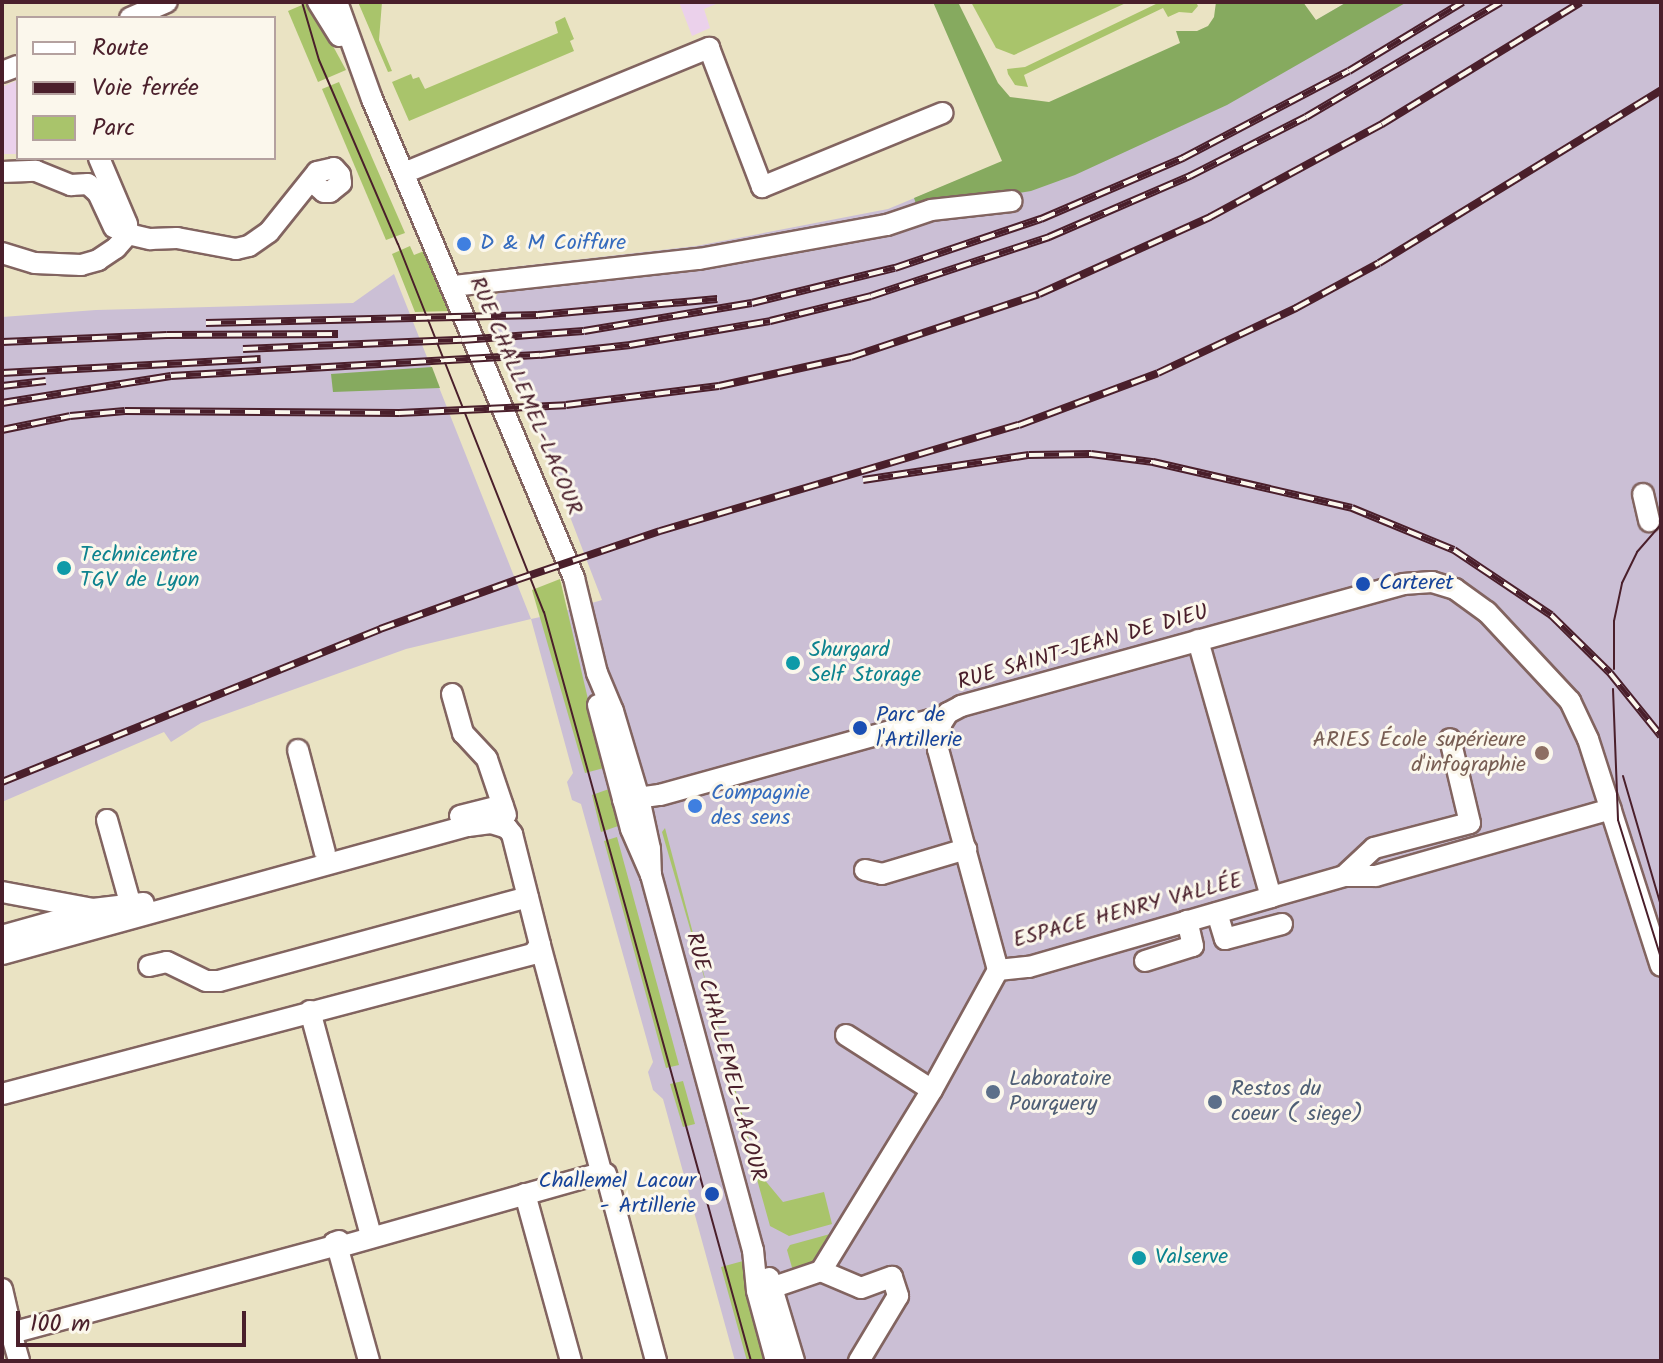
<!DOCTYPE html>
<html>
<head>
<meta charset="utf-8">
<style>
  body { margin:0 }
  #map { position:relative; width:1663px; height:1363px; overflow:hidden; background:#eae3c3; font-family:Kalam,sans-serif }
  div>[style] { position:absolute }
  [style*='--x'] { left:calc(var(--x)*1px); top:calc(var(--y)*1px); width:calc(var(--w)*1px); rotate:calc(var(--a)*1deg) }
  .built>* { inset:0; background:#ebd1eb }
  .industrial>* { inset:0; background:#cbbfd5 }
  .green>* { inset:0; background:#a9c46b }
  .forest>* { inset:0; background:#86aa5f }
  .roads { filter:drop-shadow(2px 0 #826460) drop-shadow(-2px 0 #826460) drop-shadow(0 2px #826460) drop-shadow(0 -2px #826460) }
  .minor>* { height:20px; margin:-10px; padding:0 10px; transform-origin:10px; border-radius:10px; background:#fff }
  .tram>* { height:2px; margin:-1px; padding:0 1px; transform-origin:1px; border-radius:1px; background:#4a1f2b }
  .rail>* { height:8px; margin-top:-4px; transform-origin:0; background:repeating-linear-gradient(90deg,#fbf7ec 0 15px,#4a1f2b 0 30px); box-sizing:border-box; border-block:2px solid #4a1f2b }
  .dots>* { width:22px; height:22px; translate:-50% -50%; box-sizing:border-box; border:4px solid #fbf7ec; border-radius:50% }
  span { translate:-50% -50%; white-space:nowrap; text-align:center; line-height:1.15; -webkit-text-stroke:6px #fbf7ec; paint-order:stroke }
  .shop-label { font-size:22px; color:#366cbe }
  .left { translate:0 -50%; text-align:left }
  .street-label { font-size:22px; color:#4a1f2b }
  .culture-label { font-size:22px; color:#0d838f }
  .transit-label { font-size:22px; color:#164399 }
  .right { translate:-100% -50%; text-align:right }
  .education-label { font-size:22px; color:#785e54 }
  .service-label { font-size:22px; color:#4e5e75 }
  .frame { position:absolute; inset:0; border:4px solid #4a1f2b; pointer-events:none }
  .legend { position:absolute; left:16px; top:16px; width:260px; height:144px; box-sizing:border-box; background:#fbf7ec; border:2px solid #b4a19f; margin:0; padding:10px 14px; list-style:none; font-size:24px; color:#4a1f2b }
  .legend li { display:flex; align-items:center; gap:16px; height:40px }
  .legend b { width:40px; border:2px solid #b4a19f }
  .scale { position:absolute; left:16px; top:1311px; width:230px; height:36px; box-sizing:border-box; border:4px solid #4a1f2b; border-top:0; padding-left:10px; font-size:24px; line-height:28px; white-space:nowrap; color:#4a1f2b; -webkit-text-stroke:6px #fbf7ec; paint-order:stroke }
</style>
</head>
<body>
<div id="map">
  <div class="built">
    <div style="clip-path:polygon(679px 2px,721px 2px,704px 9px,710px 28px,692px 36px)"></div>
    <div style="clip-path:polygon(18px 80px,18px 154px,2px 154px,2px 87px)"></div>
  </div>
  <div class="industrial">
    <div style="clip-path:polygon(1347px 2px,1661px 2px,1661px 1361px,735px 1361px,663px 1099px,653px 1090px,648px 1072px,653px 1062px,584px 815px,581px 804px,572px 800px,567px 782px,573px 773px,531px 619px,406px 649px,201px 723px,171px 742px,164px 732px,2px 802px,2px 317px,96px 310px,353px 303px,394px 274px,531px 619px,554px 614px,602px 600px,489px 306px,499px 292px,496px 269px,696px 246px,888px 209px,1250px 59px)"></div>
  </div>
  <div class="green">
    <div style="clip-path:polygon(309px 2px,346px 70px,318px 82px,288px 11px)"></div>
    <div style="clip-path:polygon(358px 2px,382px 2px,379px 40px,392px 71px,388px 72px)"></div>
    <div style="clip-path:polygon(971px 2px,1128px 2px,1014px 55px,996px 48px)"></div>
    <div style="clip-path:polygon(1160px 2px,1196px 2px,1198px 6px,1192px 13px,1179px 12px,1168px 17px,1163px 8px,1024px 75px,1028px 87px,1015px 85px,1008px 74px,1007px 69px,1025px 67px)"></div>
    <div style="clip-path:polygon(565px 17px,574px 39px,570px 41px,574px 51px,409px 121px,392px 82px,411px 74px,413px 79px,419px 77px,425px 89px,558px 33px,555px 22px)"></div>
    <div style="clip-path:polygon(339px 82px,405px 233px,386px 240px,322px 89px)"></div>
    <div style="clip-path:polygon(410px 246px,414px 255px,424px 251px,452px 311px,415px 312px,392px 254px)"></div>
    <div style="clip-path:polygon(560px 579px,604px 768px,585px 773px,532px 590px)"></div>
    <div style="clip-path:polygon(609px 789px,621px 825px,601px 832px,592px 795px)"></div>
    <div style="clip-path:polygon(665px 828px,711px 1001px,662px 832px)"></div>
    <div style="clip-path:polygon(617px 837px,679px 1065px,666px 1068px,604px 841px)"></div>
    <div style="clip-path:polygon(715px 1015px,758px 1172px,783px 1202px,824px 1192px,832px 1224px,789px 1236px,770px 1226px,712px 1018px)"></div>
    <div style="clip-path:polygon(683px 1081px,695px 1124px,683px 1127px,670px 1084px)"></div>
    <div style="clip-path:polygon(841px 1231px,823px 1260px,793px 1271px,787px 1250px,790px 1245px)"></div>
    <div style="clip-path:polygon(743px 1261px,756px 1324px,766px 1361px,747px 1361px,721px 1267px)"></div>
  </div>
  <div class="forest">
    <div style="clip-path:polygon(933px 2px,958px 2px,998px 83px,1010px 97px,1049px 102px,1180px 43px,1176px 31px,1197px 31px,1208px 26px,1214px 17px,1216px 2px,1303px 2px,1316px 20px,1347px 2px,1407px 2px,1227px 105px,1075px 175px,1031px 191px,918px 210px,914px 198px,1002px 161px)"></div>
    <div style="clip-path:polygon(432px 367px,440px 388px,333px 392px,331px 374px)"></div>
  </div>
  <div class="roads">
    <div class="minor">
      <div style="--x:318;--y:2;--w:40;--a:58"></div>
      <div style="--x:337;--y:2;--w:103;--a:70.2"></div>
      <div style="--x:372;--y:99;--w:520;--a:67.13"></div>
      <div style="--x:574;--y:578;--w:98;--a:76.4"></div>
      <div style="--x:597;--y:673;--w:41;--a:67.2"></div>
      <div style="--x:613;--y:711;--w:91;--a:73.4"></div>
      <div style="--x:639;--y:798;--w:52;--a:77.8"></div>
      <div style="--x:650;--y:849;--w:26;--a:88"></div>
      <div style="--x:130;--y:18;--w:40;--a:-23.4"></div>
      <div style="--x:2;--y:72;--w:17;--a:-21"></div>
      <div style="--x:2;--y:172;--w:34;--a:-2"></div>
      <div style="--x:36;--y:171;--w:38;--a:22"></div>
      <div style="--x:71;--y:185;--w:17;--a:-3"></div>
      <div style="--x:88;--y:184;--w:13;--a:42"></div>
      <div style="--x:98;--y:193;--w:38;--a:65"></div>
      <div style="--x:404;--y:173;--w:330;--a:-22.3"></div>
      <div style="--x:709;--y:48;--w:149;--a:69.1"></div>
      <div style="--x:762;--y:187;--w:195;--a:-22.3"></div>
      <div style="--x:128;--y:234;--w:23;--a:13"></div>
      <div style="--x:150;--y:239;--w:27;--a:-2"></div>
      <div style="--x:177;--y:238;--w:60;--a:10.6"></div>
      <div style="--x:236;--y:249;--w:13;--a:-13"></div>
      <div style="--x:249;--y:246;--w:24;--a:-35"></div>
      <div style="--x:269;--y:232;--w:77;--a:-51.3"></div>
      <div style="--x:317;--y:172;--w:17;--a:-13"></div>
      <div style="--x:334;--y:168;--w:9;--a:49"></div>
      <div style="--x:340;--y:175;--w:8;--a:83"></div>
      <div style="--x:341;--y:183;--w:14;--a:141"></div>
      <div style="--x:330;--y:192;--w:6;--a:180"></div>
      <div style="--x:324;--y:192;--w:11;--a:-139"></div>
      <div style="--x:2;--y:253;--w:34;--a:17"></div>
      <div style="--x:35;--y:263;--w:46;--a:2.5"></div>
      <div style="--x:81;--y:265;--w:18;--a:-16"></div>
      <div style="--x:98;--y:260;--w:22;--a:-34"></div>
      <div style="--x:116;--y:248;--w:18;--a:-49"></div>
      <div style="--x:128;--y:234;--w:10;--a:-96"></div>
      <div style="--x:127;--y:224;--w:72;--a:-113"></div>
      <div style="--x:453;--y:286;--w:247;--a:-6.3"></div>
      <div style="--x:699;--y:259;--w:191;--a:-10.3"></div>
      <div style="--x:887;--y:225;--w:46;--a:-18.8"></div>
      <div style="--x:931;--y:210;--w:81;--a:-6.3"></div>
      <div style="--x:1643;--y:494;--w:28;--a:77"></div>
      <div style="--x:452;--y:694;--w:41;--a:74.2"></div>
      <div style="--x:463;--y:733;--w:35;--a:47"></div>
      <div style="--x:487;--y:759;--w:59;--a:71.3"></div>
      <div style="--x:598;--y:705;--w:128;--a:75.1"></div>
      <div style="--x:631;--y:829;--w:50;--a:66.5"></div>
      <div style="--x:651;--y:875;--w:389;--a:74.8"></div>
      <div style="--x:753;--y:1250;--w:41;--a:84.4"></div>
      <div style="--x:757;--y:1291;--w:73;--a:74.8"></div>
      <div style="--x:298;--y:750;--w:106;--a:75.3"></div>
      <div style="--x:623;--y:800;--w:37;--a:-8"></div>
      <div style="--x:660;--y:795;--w:281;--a:-15.5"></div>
      <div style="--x:931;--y:720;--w:11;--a:22"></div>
      <div style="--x:941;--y:724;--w:13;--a:-58"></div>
      <div style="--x:948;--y:713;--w:15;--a:-28"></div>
      <div style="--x:961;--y:706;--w:459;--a:-15.4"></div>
      <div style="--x:1403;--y:584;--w:29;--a:-4"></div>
      <div style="--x:1432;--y:582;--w:24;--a:17"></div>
      <div style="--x:1455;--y:589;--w:39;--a:36"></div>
      <div style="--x:1487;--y:612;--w:122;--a:47"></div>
      <div style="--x:1570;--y:701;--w:42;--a:64.7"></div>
      <div style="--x:1588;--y:739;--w:238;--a:72.2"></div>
      <div style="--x:460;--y:816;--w:44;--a:-14.3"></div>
      <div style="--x:107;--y:820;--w:89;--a:74.4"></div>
      <div style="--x:865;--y:870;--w:17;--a:13"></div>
      <div style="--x:882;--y:874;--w:88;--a:-16.6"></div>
      <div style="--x:1344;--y:876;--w:41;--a:-43"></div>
      <div style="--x:1374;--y:848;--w:99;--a:-14.6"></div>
      <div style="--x:1470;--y:823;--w:86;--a:-103.4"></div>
      <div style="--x:2;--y:892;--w:93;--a:10.6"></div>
      <div style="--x:93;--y:909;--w:51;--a:-6.7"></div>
      <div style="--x:1271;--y:897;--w:76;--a:-16"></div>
      <div style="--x:1344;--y:876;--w:32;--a:0"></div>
      <div style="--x:1376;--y:876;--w:244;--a:-15.9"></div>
      <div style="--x:1217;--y:913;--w:27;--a:73"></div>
      <div style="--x:1225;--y:939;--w:59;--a:-14.7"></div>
      <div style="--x:2;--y:936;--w:92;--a:-15.7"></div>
      <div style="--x:540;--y:945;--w:234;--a:74.9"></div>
      <div style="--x:2;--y:954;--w:483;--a:-15.4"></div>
      <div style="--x:468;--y:826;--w:23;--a:-7"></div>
      <div style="--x:491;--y:823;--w:17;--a:17"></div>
      <div style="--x:507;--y:828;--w:8;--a:50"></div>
      <div style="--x:512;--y:834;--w:114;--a:75.8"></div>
      <div style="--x:540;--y:945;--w:11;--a:128"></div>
      <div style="--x:533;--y:954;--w:549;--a:165.23"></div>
      <div style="--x:1145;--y:961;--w:50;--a:-17.4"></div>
      <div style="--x:1193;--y:946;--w:26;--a:-103"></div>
      <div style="--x:149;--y:966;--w:18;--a:-13"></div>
      <div style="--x:167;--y:962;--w:43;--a:26"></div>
      <div style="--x:206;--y:981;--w:13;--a:0"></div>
      <div style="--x:219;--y:981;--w:320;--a:-15.2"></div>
      <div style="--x:998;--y:970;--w:31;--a:-6"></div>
      <div style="--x:1029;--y:967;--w:252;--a:-16.1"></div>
      <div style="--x:1271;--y:897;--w:267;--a:-105.9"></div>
      <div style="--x:310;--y:1011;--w:233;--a:74.8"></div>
      <div style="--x:846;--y:1035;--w:102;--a:32.6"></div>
      <div style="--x:606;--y:1174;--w:194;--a:75"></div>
      <div style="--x:525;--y:1194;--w:173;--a:74.6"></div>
      <div style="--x:339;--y:1241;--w:5;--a:158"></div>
      <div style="--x:334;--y:1243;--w:5;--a:68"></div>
      <div style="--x:336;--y:1248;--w:275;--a:-15.8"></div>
      <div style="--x:338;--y:1249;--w:116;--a:74.5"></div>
      <div style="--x:821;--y:1271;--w:43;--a:23"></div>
      <div style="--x:861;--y:1288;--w:33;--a:-20"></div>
      <div style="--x:892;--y:1277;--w:20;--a:72"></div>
      <div style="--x:898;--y:1296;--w:76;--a:121"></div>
      <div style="--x:769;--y:1278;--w:87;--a:73.2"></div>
      <div style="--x:774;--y:1287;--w:50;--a:-18.8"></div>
      <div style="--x:821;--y:1271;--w:212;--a:-58.5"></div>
      <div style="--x:932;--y:1090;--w:137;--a:-61.2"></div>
      <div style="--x:998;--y:970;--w:229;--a:-105.2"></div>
      <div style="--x:938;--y:749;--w:25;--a:-83"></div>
      <div style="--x:2;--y:1289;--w:40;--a:77"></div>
      <div style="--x:15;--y:1332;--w:330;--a:-15.1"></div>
      <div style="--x:12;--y:1336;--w:26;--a:74"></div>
    </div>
  </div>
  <div class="tram">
    <div style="--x:302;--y:2;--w:60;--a:73.7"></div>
    <div style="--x:319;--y:60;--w:200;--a:66.8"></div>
    <div style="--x:398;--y:244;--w:396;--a:68.4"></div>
    <div style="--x:544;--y:612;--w:777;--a:74.55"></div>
    <div style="--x:1614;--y:669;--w:48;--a:-90"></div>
    <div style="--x:1614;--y:621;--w:39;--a:-78"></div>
    <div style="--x:1622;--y:583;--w:34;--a:-64"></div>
    <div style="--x:1637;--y:552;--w:37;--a:-49"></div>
    <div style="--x:1613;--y:689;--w:131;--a:87.8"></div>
    <div style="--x:1618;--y:820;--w:145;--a:72.7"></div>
    <div style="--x:1623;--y:776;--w:135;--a:73.7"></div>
  </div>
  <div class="rail">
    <div style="--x:206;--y:323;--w:332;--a:-1.4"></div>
    <div style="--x:538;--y:315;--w:180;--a:-5.1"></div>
    <div style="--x:2;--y:342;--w:165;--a:-2.4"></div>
    <div style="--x:167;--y:335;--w:171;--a:-0.3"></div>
    <div style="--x:243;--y:349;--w:219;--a:-2.4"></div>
    <div style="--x:462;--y:340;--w:122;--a:-4.2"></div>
    <div style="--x:584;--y:331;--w:170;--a:-9.5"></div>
    <div style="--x:752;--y:303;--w:147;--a:-13.8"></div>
    <div style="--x:895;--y:268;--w:154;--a:-18.6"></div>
    <div style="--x:1041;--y:219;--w:155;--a:-23.2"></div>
    <div style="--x:1183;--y:158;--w:187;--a:-27.7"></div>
    <div style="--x:1349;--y:71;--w:133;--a:-31.2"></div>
    <div style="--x:2;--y:373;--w:259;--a:-3.1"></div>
    <div style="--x:2;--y:386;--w:44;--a:-6.5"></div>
    <div style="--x:2;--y:403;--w:171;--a:-9.1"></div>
    <div style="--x:171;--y:376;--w:370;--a:-3.3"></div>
    <div style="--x:540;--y:355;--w:91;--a:-6.3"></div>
    <div style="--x:630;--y:345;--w:142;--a:-9.7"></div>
    <div style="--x:770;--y:321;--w:104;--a:-13.9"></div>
    <div style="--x:871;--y:296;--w:188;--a:-18.3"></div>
    <div style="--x:1049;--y:237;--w:154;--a:-23.4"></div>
    <div style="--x:1190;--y:176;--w:130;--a:-27"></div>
    <div style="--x:1306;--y:117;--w:226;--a:-30.5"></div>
    <div style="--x:2;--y:430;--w:69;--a:-11.6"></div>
    <div style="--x:70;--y:416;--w:55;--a:-5.2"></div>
    <div style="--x:125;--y:411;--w:274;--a:0.4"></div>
    <div style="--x:399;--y:413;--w:167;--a:-2.7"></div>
    <div style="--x:566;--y:405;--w:154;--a:-7.1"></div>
    <div style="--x:719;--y:386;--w:135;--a:-12.4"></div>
    <div style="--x:851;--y:357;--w:198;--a:-18.5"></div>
    <div style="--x:1039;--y:294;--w:188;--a:-24.2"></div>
    <div style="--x:1210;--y:217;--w:196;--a:-28.4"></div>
    <div style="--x:1382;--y:124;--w:233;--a:-31.5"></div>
    <div style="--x:863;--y:480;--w:168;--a:-8.6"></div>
    <div style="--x:1029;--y:455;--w:62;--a:-0.9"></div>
    <div style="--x:1091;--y:454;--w:63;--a:7.4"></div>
    <div style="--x:1153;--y:462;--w:204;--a:13"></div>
    <div style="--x:1352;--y:508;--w:110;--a:22.4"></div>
    <div style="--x:1454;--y:550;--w:117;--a:33.8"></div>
    <div style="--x:1551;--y:615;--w:83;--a:44.5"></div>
    <div style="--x:1610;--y:673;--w:81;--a:51"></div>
    <div style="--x:2;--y:782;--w:408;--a:-22"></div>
    <div style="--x:380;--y:629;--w:145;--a:-19.8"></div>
    <div style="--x:516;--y:580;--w:152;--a:-18.8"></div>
    <div style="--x:660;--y:531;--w:374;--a:-16.5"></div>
    <div style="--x:1019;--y:425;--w:148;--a:-20.5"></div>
    <div style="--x:1158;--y:373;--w:153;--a:-25.2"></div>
    <div style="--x:1296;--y:308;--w:94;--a:-28.5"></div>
    <div style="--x:1379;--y:263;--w:331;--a:-31.5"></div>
  </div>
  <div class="dots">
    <div style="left:464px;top:244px;background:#3f7fe0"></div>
    <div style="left:64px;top:568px;background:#0f9aa8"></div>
    <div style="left:1363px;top:584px;background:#1a4fb4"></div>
    <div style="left:793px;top:663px;background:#0f9aa8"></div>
    <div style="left:860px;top:728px;background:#1a4fb4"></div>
    <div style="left:1542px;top:753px;background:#8d6e63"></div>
    <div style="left:695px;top:806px;background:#3f7fe0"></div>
    <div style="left:993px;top:1092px;background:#5c6f8a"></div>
    <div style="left:1215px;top:1102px;background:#5c6f8a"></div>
    <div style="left:712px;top:1194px;background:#1a4fb4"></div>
    <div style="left:1139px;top:1258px;background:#0f9aa8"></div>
  </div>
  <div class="shop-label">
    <span class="left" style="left:480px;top:244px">D &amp; M Coiffure</span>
    <span class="left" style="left:711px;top:806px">Compagnie<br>des sens</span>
  </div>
  <div class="street-label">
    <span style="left:525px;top:396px;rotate:67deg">RUE CHALLEMEL-LACOUR</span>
    <span style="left:1083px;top:648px;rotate:-16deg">RUE SAINT-JEAN DE DIEU</span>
    <span style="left:1128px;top:911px;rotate:-15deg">ESPACE HENRY VALLÉE</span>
    <span style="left:725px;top:1057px;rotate:75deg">RUE CHALLEMEL-LACOUR</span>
  </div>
  <div class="culture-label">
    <span class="left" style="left:80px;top:568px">Technicentre<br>TGV de Lyon</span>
    <span class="left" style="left:809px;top:663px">Shurgard<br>Self Storage</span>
    <span class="left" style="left:1155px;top:1258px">Valserve</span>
  </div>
  <div class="transit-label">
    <span class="left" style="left:1379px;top:584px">Carteret</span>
    <span class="left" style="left:876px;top:728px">Parc de<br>l'Artillerie</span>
    <span class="right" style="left:696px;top:1194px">Challemel Lacour<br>- Artillerie</span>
  </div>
  <div class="education-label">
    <span class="right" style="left:1526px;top:753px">ARIES École supérieure<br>d'infographie</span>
  </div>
  <div class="service-label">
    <span class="left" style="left:1009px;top:1092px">Laboratoire<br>Pourquery</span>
    <span class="left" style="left:1231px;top:1102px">Restos du<br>coeur ( siege)</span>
  </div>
  <div class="frame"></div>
  <ul class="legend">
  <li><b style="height:10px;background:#fff"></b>Route</li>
  <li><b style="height:10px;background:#4a1f2b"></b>Voie ferrée</li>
  <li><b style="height:22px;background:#a9c46b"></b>Parc</li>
  </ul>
  <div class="scale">100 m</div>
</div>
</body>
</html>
